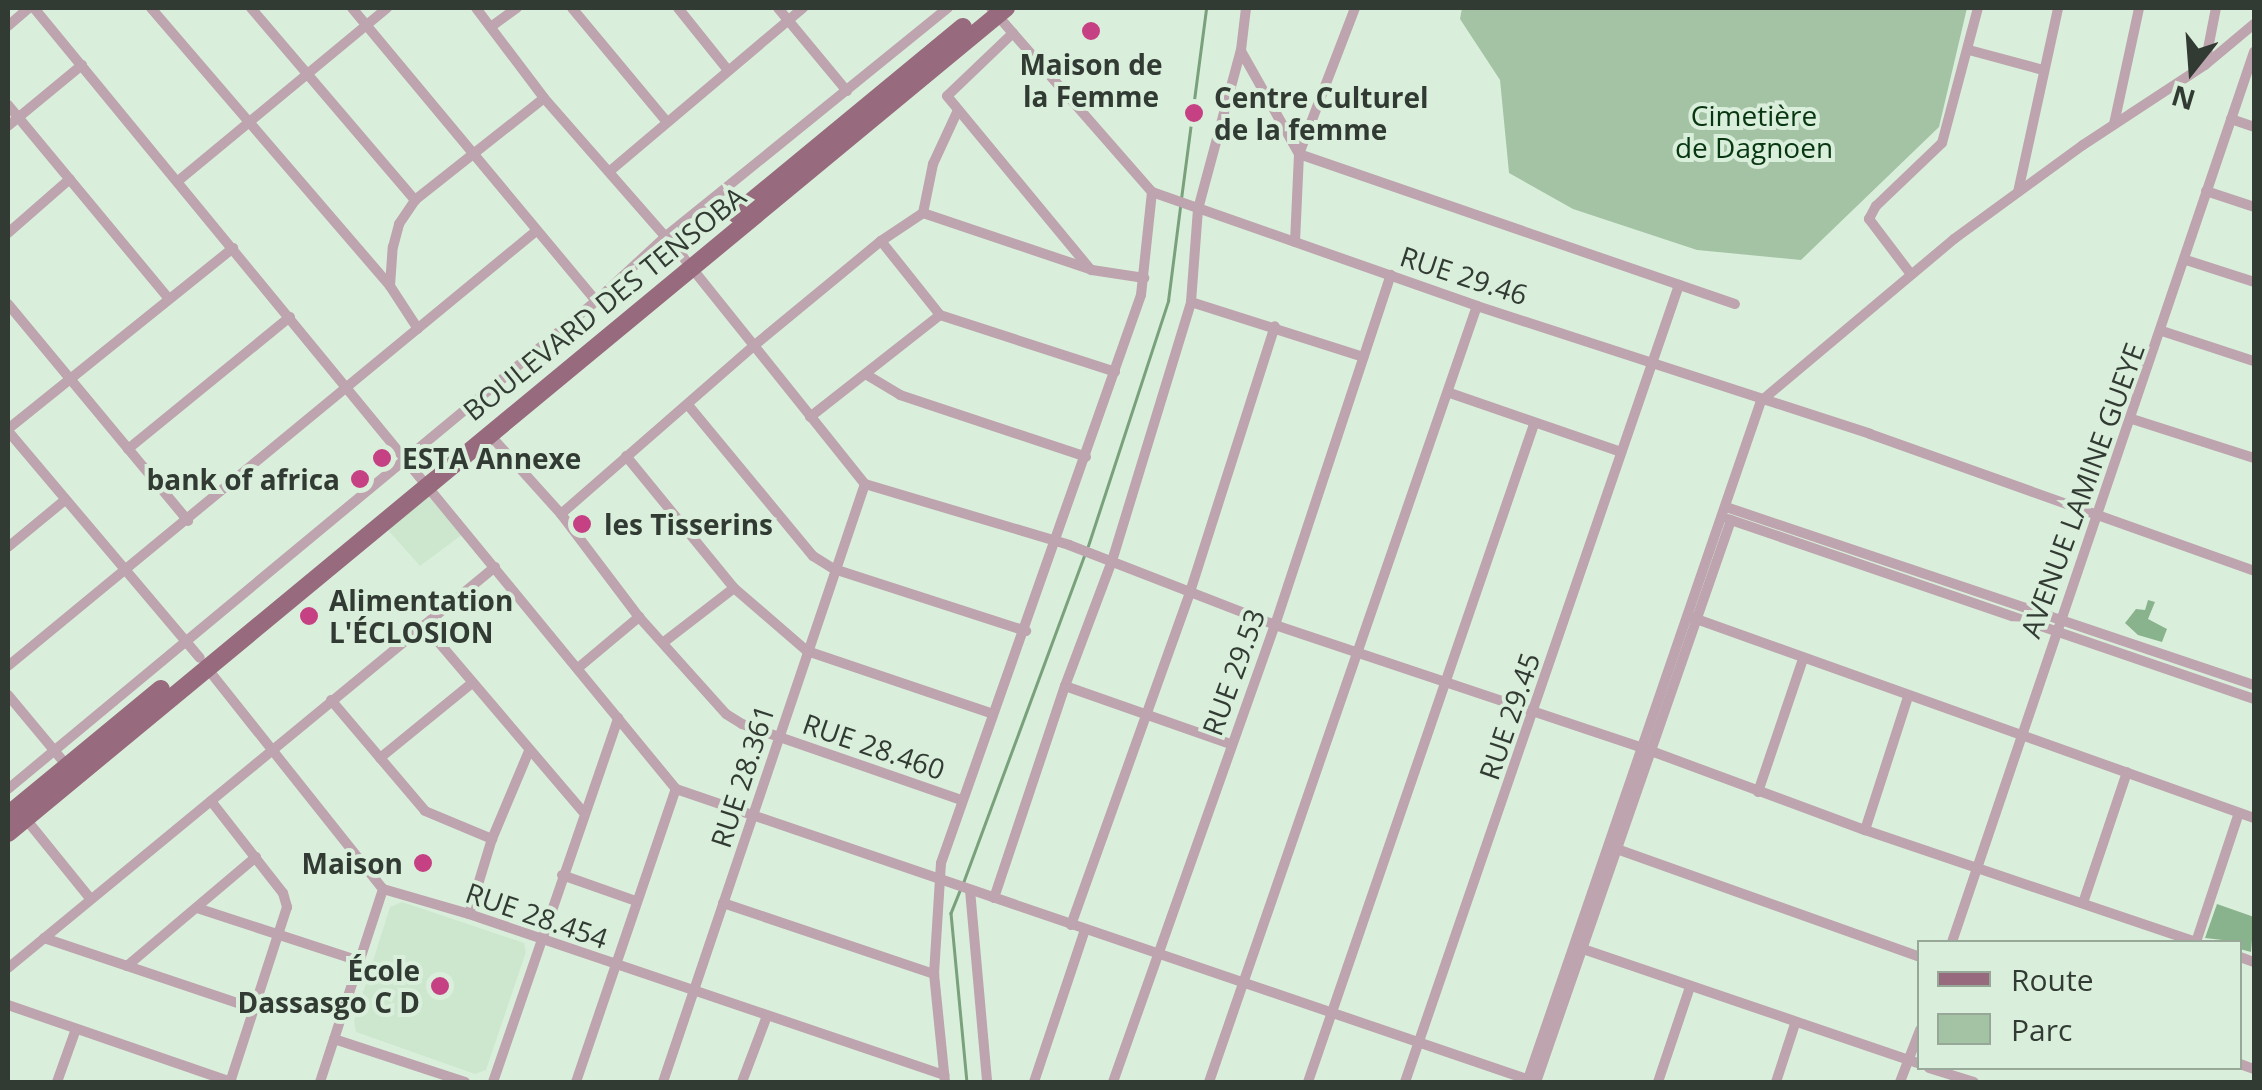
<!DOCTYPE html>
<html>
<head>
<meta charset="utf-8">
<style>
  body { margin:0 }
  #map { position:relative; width:2262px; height:1090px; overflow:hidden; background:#daefdb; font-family:"Open Sans",sans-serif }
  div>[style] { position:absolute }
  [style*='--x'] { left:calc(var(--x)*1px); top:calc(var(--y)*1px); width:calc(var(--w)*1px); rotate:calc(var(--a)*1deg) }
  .built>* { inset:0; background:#cce7cd }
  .green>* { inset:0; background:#a4c3a5 }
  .forest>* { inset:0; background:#89b38c }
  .stream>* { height:2.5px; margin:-1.25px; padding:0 1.25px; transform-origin:1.25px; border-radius:1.25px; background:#79a17c }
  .street>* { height:10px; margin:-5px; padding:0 5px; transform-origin:5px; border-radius:5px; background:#bda4ae }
  .primary>* { height:18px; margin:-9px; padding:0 9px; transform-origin:9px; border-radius:9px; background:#976b7d }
  .dots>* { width:28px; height:28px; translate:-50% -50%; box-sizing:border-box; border:5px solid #daefdb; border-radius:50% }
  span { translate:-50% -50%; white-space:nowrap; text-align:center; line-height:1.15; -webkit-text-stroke:8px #daefdb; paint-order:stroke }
  .poi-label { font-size:28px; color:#323b33; font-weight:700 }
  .left { translate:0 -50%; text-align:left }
  .right { translate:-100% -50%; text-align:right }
  .park-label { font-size:28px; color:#073611 }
  .street-label { font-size:28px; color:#323b33 }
  .frame { position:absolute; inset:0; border:10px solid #323b33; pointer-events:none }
  .legend { position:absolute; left:1917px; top:940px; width:325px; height:130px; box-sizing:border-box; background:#daefdb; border:2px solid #97a798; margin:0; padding:12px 18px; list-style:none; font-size:30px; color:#323b33 }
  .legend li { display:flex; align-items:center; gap:20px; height:50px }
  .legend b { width:50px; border:2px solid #97a798 }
  .north { position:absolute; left:2142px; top:20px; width:100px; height:100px; -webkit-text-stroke:8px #daefdb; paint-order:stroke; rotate:197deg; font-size:28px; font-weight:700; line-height:40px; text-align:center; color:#323b33 }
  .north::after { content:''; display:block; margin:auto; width:35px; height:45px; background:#323b33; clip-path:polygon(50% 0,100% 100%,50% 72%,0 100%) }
</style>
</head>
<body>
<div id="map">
  <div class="built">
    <div style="clip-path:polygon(431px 494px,463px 534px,420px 566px,387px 529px)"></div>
    <div style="clip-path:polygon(402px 902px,524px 943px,526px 952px,486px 1070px,475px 1074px,356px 1032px,354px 1021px,390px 907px)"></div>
  </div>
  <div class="green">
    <div style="clip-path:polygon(1462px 8px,1967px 8px,1939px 127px,1801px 260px,1697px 250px,1573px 209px,1509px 173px,1500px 80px,1460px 19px)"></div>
  </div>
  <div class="forest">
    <div style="clip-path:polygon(2148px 600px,2155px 602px,2148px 619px,2167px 629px,2162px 642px,2138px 635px,2125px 623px,2136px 609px,2145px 610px)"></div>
    <div style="clip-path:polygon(2217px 904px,2254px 917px,2251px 952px,2240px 949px,2240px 942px,2205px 938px)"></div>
  </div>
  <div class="stream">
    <div style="--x:1181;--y:199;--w:193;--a:-82.5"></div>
    <div style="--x:1088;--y:546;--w:258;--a:-71.9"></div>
    <div style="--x:1168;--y:301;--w:95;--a:-82.7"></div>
    <div style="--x:963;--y:883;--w:352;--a:-69.7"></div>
    <div style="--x:960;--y:891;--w:24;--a:112"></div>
    <div style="--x:951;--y:913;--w:170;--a:84.6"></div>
  </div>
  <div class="street">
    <div style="--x:34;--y:8;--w:1011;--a:50.58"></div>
    <div style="--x:676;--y:789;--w:908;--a:18.83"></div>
    <div style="--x:151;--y:8;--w:367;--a:49.3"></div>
    <div style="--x:390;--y:286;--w:51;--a:56.9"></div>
    <div style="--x:251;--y:8;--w:253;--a:49.5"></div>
    <div style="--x:352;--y:8;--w:381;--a:50.2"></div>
    <div style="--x:476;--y:8;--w:113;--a:52.9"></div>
    <div style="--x:544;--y:98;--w:211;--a:48.8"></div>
    <div style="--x:683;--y:257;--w:291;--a:51.3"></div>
    <div style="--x:865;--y:484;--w:213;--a:16.6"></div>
    <div style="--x:1069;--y:545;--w:221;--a:21.2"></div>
    <div style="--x:1275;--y:625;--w:388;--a:18.5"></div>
    <div style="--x:1643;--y:748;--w:237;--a:20.3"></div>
    <div style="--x:1865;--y:830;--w:348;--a:18.7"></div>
    <div style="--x:572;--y:8;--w:148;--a:50.2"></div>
    <div style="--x:678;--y:8;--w:78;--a:51.2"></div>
    <div style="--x:778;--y:8;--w:108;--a:50.3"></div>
    <div style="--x:1355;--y:8;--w:156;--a:111"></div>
    <div style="--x:1299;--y:154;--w:461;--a:19"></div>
    <div style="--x:8;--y:26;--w:28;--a:-41"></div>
    <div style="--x:492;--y:26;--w:31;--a:-36"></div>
    <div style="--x:1013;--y:33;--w:91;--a:136.3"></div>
    <div style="--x:947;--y:96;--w:226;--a:50.4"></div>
    <div style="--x:1969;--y:50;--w:77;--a:15.1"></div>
    <div style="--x:1241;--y:51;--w:118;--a:60.6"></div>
    <div style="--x:1299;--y:154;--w:88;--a:92.6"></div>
    <div style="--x:2205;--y:64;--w:57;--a:-78.9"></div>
    <div style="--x:8;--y:105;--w:251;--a:50.3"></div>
    <div style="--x:958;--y:110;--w:60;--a:114.8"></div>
    <div style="--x:933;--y:164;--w:50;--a:101.5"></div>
    <div style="--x:923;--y:213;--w:178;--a:18.6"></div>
    <div style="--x:1092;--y:270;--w:53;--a:8.7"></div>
    <div style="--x:2231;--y:119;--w:24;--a:19"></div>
    <div style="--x:2114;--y:124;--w:119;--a:-77.8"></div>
    <div style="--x:8;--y:126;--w:96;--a:-39.5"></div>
    <div style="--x:610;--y:171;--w:253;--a:-40.2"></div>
    <div style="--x:178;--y:181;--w:271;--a:-39.6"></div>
    <div style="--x:2206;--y:191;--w:51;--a:18.4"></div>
    <div style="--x:1152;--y:192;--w:344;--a:19.3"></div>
    <div style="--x:1477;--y:306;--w:413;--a:18"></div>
    <div style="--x:1870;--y:434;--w:408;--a:19.6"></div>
    <div style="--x:2018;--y:192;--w:188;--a:-77.7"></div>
    <div style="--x:8;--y:233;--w:82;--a:-41.1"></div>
    <div style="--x:881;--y:241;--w:95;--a:51.4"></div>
    <div style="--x:940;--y:315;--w:184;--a:18"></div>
    <div style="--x:2186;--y:260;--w:71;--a:17.9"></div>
    <div style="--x:1910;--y:273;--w:68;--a:-127.2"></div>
    <div style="--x:1869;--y:219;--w:15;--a:-62"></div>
    <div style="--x:1876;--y:206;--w:91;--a:-43.7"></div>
    <div style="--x:1942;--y:143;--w:140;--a:-75.1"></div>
    <div style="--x:390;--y:286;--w:39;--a:-86"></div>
    <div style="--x:393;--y:247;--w:24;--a:-75"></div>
    <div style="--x:399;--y:224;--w:29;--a:-56"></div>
    <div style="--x:415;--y:200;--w:164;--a:-38.3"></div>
    <div style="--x:1191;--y:302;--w:181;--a:17.7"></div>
    <div style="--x:8;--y:304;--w:282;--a:50.3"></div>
    <div style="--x:2162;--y:331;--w:97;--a:18.1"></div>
    <div style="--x:867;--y:375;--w:39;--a:31"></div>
    <div style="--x:900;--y:395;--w:196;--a:18.4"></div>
    <div style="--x:1450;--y:393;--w:181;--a:19"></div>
    <div style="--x:688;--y:405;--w:196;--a:50.4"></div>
    <div style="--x:813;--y:556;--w:25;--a:32"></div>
    <div style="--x:834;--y:569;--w:202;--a:17.9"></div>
    <div style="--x:810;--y:417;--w:165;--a:-38.1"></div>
    <div style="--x:2132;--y:419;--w:128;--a:17.7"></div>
    <div style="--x:8;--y:429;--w:289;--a:-38.8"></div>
    <div style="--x:8;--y:431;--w:297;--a:49.8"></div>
    <div style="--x:489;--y:434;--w:108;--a:48"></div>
    <div style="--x:561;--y:514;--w:129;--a:52.9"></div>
    <div style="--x:639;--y:617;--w:130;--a:48.1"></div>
    <div style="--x:726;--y:714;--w:19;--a:32"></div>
    <div style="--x:742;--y:724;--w:232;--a:19.1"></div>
    <div style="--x:128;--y:449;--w:209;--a:-39.2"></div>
    <div style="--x:626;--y:456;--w:171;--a:50.7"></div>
    <div style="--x:734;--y:588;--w:96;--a:40.8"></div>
    <div style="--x:807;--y:651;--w:196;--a:18.7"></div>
    <div style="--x:1726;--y:507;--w:557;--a:18.63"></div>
    <div style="--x:561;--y:514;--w:259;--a:-41.1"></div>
    <div style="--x:756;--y:344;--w:162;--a:-39.5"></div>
    <div style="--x:881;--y:241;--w:50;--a:-33.7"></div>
    <div style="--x:1728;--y:519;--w:556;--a:18.89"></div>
    <div style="--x:8;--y:547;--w:74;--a:-39.5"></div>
    <div style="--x:1688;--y:616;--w:601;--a:19.64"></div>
    <div style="--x:424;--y:625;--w:245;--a:49.6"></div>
    <div style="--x:664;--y:642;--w:88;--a:-37.6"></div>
    <div style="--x:8;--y:666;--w:684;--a:-39.48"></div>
    <div style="--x:207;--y:668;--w:283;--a:51.5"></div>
    <div style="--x:383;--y:889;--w:90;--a:16.2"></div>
    <div style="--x:469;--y:914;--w:502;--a:18.72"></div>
    <div style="--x:578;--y:668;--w:80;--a:-39.9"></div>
    <div style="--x:1065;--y:686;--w:176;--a:19.3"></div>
    <div style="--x:8;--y:695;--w:94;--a:50.2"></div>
    <div style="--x:331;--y:700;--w:145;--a:49.7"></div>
    <div style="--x:425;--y:811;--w:73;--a:22.7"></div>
    <div style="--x:380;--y:758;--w:119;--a:-39.2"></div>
    <div style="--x:8;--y:789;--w:764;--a:-39.69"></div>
    <div style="--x:596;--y:301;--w:94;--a:-42.8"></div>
    <div style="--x:665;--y:237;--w:364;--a:-39"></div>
    <div style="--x:1758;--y:792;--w:140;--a:-71.3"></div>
    <div style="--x:211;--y:801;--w:117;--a:52"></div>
    <div style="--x:283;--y:893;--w:15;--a:74"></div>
    <div style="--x:287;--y:907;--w:184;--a:108"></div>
    <div style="--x:25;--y:818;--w:102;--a:51"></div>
    <div style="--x:1865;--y:830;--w:140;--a:-72.1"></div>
    <div style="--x:1614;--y:848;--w:325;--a:19.6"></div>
    <div style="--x:562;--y:875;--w:78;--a:19.4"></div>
    <div style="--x:970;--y:890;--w:193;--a:84.9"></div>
    <div style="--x:994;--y:898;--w:224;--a:-71.5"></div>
    <div style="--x:1065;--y:686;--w:134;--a:-69.4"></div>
    <div style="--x:1112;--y:561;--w:271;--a:-73"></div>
    <div style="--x:1191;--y:302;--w:93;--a:-85.7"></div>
    <div style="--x:1198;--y:209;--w:165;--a:-74.9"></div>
    <div style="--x:1241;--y:50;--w:42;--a:-83.2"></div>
    <div style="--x:723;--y:903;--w:223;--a:18.6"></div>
    <div style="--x:2083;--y:903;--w:138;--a:-71.4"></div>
    <div style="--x:197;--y:908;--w:170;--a:18.1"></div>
    <div style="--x:469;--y:914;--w:78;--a:-73"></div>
    <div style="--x:492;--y:839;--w:95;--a:-67.2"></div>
    <div style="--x:1071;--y:925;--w:354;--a:-70.3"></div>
    <div style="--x:1190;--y:592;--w:279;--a:-72.3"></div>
    <div style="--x:44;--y:938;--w:223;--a:18.6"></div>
    <div style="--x:1952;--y:942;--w:940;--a:-71.26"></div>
    <div style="--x:2196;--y:942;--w:136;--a:-71.6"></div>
    <div style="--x:1580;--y:948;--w:359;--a:18.8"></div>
    <div style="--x:2240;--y:957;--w:15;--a:20"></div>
    <div style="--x:127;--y:966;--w:169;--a:-40.2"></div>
    <div style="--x:8;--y:968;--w:631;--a:-39.47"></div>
    <div style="--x:8;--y:1005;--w:237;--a:19"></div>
    <div style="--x:334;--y:1039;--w:138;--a:18.2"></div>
    <div style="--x:2240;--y:1064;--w:15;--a:20"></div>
    <div style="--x:1929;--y:1068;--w:47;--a:17.3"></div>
    <div style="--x:57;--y:1082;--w:56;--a:-70.3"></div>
    <div style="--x:320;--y:1082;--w:203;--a:-71.9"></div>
    <div style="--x:493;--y:1082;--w:385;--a:-71"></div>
    <div style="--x:576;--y:1082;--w:310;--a:-71.2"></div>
    <div style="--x:663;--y:1082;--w:631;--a:-71.34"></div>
    <div style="--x:742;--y:1082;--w:71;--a:-69.3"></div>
    <div style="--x:945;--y:1082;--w:109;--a:-95.8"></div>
    <div style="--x:934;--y:974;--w:111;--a:-86.4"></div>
    <div style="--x:941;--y:863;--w:602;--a:-70.6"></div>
    <div style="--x:1141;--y:295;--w:104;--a:-83.9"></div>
    <div style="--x:1152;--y:192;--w:244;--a:-131.2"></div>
    <div style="--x:1034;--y:1082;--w:160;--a:-71.5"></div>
    <div style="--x:1113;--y:1082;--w:485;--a:-70.5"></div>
    <div style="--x:1275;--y:625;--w:369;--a:-71.7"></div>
    <div style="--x:1209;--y:1082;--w:821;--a:-70.95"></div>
    <div style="--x:1308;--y:1082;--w:696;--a:-71.04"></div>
    <div style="--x:1405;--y:1082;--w:843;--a:-71.03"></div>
    <div style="--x:1527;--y:1082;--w:720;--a:-71.04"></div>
    <div style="--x:1761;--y:401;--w:252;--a:-40"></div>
    <div style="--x:1954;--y:239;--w:160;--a:-36.1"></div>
    <div style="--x:2083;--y:145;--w:146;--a:-33.3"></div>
    <div style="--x:2205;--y:65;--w:64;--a:-39.9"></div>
    <div style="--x:1536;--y:1082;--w:595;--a:-70.86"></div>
    <div style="--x:1658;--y:1082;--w:100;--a:-71.4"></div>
    <div style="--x:1776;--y:1082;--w:61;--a:-71.9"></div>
    <div style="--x:1900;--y:1082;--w:56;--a:-69"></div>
  </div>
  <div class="primary">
    <div style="--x:736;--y:214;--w:294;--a:-39.5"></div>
    <div style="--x:8;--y:815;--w:198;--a:-39.5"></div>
    <div style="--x:8;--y:833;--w:1295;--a:-39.58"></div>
  </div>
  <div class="dots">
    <div style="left:1091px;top:31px;background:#c64183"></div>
    <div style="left:1194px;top:113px;background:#c64183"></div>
    <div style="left:382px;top:458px;background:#c64183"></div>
    <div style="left:360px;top:479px;background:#c64183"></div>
    <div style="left:582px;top:524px;background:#c64183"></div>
    <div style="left:309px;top:616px;background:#c64183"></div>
    <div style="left:423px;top:863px;background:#c64183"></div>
    <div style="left:440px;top:986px;background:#c64183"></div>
  </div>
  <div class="poi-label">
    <span style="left:1091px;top:80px">Maison de<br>la Femme</span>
    <span class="left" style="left:1214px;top:113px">Centre Culturel<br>de la femme</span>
    <span class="left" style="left:402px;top:458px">ESTA Annexe</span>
    <span class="right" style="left:340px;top:479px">bank of africa</span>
    <span class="left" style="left:604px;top:524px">les Tisserins</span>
    <span class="left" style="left:329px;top:616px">Alimentation<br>L'ÉCLOSION</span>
    <span class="right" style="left:403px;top:863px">Maison</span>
    <span class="right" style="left:420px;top:986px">École<br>Dassasgo C D</span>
  </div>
  <div class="park-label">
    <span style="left:1754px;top:131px">Cimetière<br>de Dagnoen</span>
  </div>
  <div class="street-label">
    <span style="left:1464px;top:275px;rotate:18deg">RUE 29.46</span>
    <span style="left:604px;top:303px;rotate:-39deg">BOULEVARD DES TENSOBA</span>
    <span style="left:2082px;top:490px;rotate:-70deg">AVENUE LAMINE GUEYE</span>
    <span style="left:1233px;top:672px;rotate:-70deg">RUE 29.53</span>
    <span style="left:1509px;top:716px;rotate:-71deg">RUE 29.45</span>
    <span style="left:874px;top:746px;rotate:19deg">RUE 28.460</span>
    <span style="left:742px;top:776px;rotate:-72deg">RUE 28.361</span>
    <span style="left:537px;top:915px;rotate:19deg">RUE 28.454</span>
  </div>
  <div class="frame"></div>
  <ul class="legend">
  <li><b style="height:12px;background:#976b7d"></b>Route</li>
  <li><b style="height:28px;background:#a4c3a5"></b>Parc</li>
  </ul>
  <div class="north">N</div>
</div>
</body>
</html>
